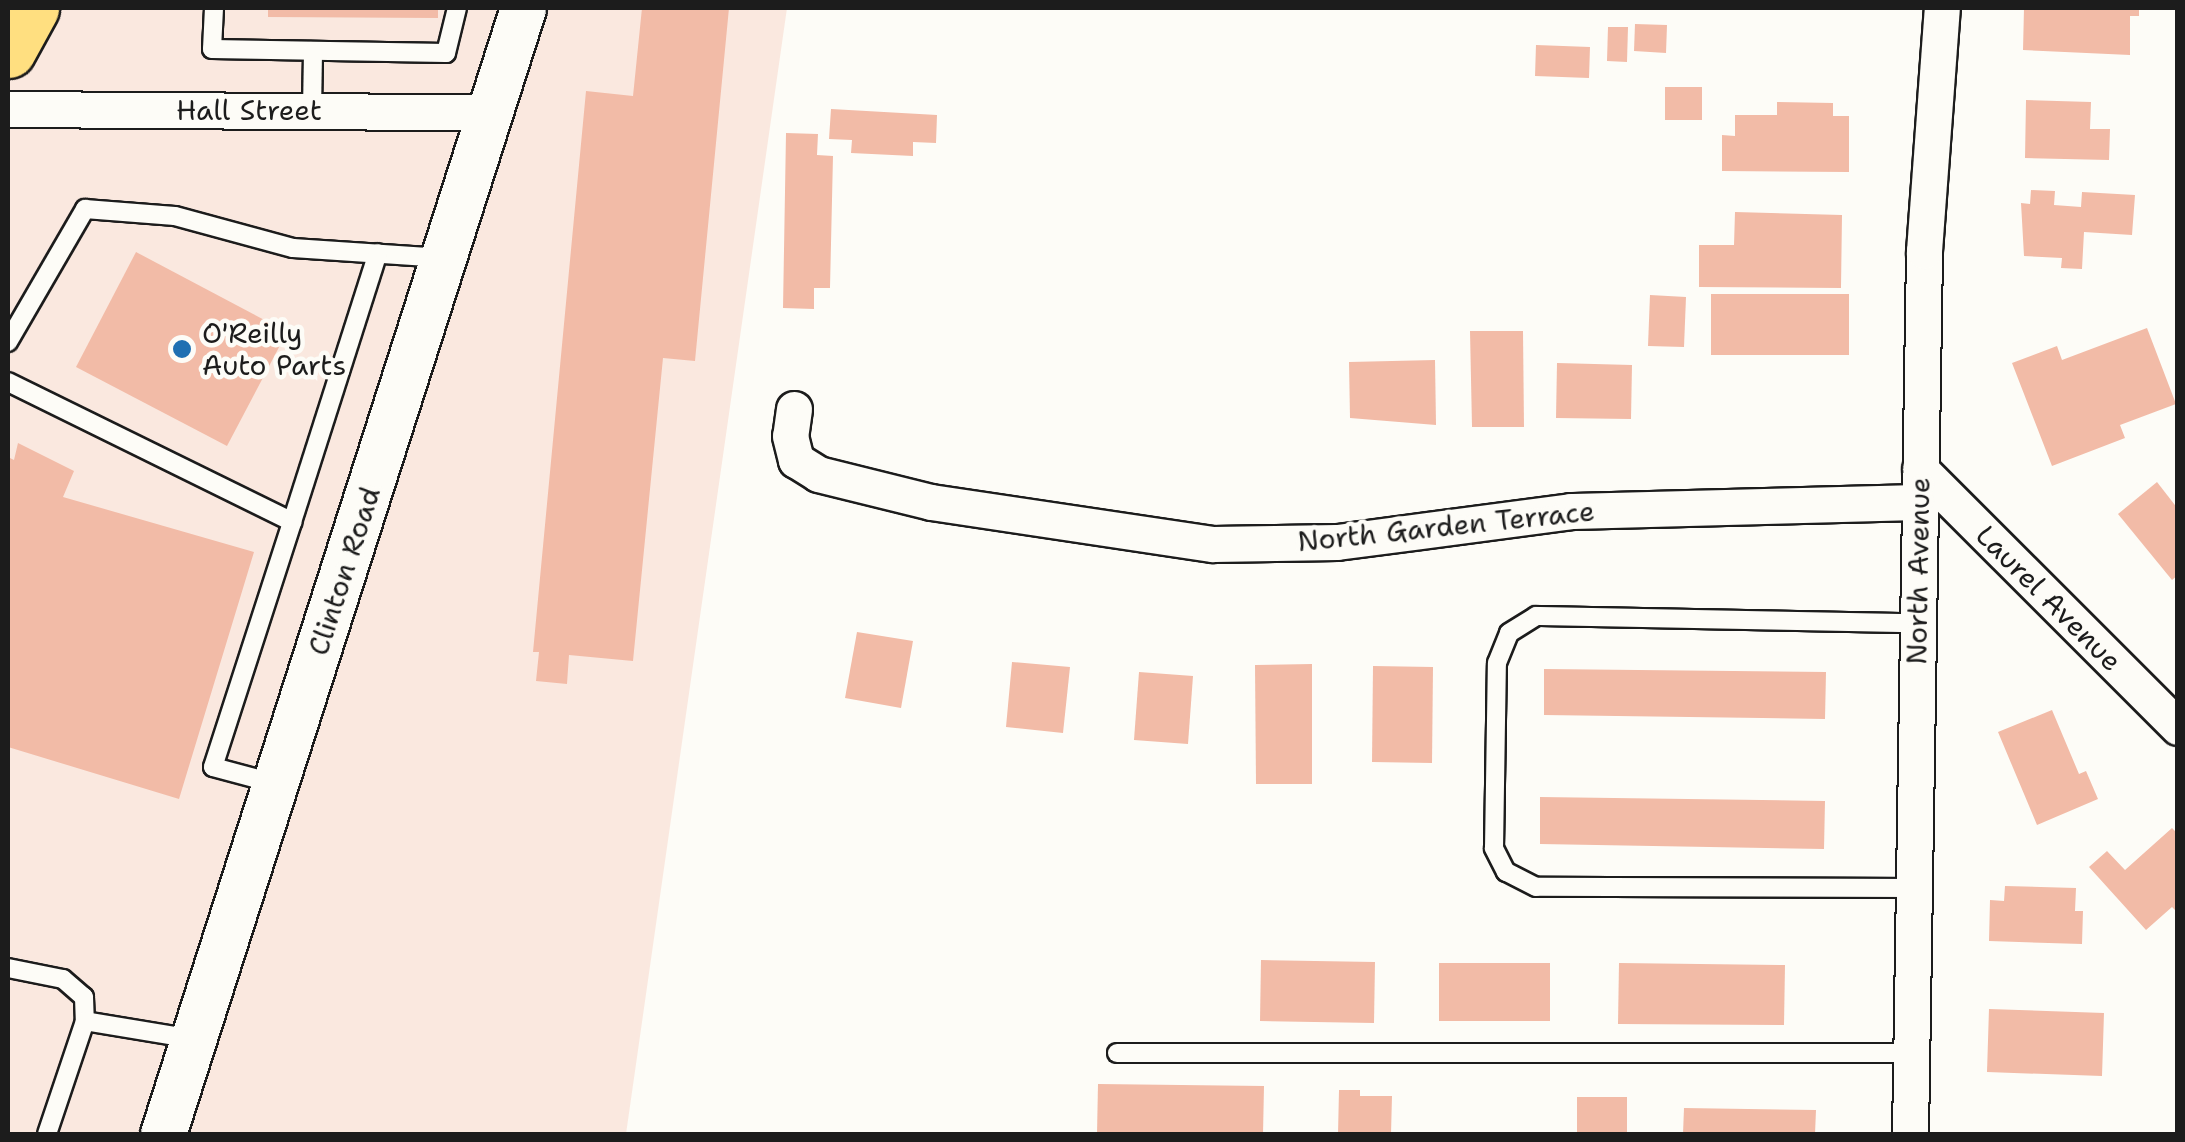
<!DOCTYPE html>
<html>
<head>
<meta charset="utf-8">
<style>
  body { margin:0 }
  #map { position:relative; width:2185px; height:1142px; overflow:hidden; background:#fdfcf7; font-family:"Shantell Sans",sans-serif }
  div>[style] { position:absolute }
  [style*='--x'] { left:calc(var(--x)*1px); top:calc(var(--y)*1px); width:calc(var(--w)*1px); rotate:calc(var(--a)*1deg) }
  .built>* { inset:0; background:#fae8df }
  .building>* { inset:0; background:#f2bba7 }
  .roads { filter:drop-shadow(2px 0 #1c1c1c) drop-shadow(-2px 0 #1c1c1c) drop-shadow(0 2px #1c1c1c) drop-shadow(0 -2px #1c1c1c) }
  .service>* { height:18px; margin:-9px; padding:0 9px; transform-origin:9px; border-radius:9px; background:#fdfcf7 }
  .minor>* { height:35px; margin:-17.5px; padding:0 17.5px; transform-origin:17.5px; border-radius:17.5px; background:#fdfcf7 }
  .tertiary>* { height:45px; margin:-22.5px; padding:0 22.5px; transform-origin:22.5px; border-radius:22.5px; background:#fdfcf7 }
  .trunk>* { height:55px; margin:-27.5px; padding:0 27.5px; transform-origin:27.5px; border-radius:27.5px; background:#ffdf80 }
  .dots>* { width:28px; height:28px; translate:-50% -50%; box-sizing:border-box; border:5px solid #fdfcf7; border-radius:50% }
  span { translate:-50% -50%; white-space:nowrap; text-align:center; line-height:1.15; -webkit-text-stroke:9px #fdfcf7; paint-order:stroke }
  .street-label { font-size:28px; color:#1c1c1c }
  .poi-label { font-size:28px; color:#1c1c1c }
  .left { translate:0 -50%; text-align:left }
  .frame { position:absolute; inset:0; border:10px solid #1c1c1c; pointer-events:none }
</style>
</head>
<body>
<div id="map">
  <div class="built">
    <div style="clip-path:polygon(8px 8px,787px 8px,626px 1134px,8px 1134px)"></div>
  </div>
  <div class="building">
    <div style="clip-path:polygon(268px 8px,438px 8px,438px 18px,268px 17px)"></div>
    <div style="clip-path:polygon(642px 8px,729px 8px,695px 361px,663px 358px,633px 661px,569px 655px,567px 684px,536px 681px,539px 652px,533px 652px,586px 91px,633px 96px)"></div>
    <div style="clip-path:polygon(2024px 8px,2139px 8px,2139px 16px,2130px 16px,2130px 55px,2023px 50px)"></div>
    <div style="clip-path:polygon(1635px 24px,1667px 25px,1666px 53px,1634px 51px)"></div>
    <div style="clip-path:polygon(1608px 27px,1628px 27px,1627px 62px,1607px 61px)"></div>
    <div style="clip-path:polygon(1536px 45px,1590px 47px,1589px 78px,1535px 76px)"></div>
    <div style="clip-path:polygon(1665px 87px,1702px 87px,1702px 120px,1665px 120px)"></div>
    <div style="clip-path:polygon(2026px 100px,2091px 102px,2090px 129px,2110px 129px,2109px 160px,2025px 158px)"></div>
    <div style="clip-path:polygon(1777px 102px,1833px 103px,1833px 116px,1849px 116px,1849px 172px,1722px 171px,1722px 135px,1735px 136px,1735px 115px,1777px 115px)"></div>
    <div style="clip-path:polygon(831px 109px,937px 115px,936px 143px,913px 142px,913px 156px,851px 153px,852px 140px,829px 139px)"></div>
    <div style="clip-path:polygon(786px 133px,818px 134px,817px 155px,833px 156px,830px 288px,814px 288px,814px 309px,783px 308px)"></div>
    <div style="clip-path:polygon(2031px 190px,2055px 191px,2054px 205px,2081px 207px,2082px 192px,2135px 195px,2132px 235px,2084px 232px,2082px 269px,2061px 268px,2062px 258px,2024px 256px,2021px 203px,2030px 204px)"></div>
    <div style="clip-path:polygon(1735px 212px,1842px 215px,1841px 288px,1699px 287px,1699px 245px,1734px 245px)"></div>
    <div style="clip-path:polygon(136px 252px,287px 332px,227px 446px,76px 367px)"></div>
    <div style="clip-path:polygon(1711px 294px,1849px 294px,1849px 355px,1711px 355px)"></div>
    <div style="clip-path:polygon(1650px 295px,1686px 297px,1684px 347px,1648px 346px)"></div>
    <div style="clip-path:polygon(2147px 328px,2176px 404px,2120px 425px,2125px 438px,2052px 466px,2012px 363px,2057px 346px,2062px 360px)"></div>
    <div style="clip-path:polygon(1470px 331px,1523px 331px,1524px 427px,1472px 427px)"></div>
    <div style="clip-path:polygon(1435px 360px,1436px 425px,1350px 418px,1349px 362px)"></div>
    <div style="clip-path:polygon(1557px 363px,1632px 365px,1631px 419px,1556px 418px)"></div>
    <div style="clip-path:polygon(18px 443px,74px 471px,63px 497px,254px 552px,179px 799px,8px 747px,8px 457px,14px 460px)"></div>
    <div style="clip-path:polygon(2157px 482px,2178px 509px,2178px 575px,2172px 580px,2118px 514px)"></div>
    <div style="clip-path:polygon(857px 632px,913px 641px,901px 708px,845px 698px)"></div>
    <div style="clip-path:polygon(1012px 662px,1070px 667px,1063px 733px,1006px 727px)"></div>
    <div style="clip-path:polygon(1312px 664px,1312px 784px,1256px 784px,1255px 665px)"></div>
    <div style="clip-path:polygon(1373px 666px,1433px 667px,1432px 763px,1372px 762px)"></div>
    <div style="clip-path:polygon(1544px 669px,1826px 672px,1825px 719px,1544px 715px)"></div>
    <div style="clip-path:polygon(1139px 672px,1193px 676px,1188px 744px,1134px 740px)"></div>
    <div style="clip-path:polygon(2052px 710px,2079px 774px,2086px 771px,2098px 799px,2037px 825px,1998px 732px)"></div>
    <div style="clip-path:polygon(1540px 797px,1825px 801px,1824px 849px,1540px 844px)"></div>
    <div style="clip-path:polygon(2172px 828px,2178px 834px,2178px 913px,2172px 907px,2146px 930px,2089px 867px,2107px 851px,2125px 870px)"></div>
    <div style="clip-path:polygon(2005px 886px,2076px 888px,2075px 911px,2083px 911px,2082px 944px,1989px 941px,1990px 900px,2004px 901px)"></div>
    <div style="clip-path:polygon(1261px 960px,1375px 962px,1374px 1023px,1260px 1021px)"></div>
    <div style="clip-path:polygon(1439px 963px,1550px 963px,1550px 1021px,1439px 1021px)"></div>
    <div style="clip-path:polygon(1619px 963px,1785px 965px,1784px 1025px,1618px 1024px)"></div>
    <div style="clip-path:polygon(1989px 1009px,2104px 1013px,2102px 1076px,1987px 1072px)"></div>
    <div style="clip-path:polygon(1098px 1084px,1264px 1086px,1263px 1134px,1097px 1134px)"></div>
    <div style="clip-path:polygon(1339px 1090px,1360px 1090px,1360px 1096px,1392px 1096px,1391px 1134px,1338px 1134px)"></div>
    <div style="clip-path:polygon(1577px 1097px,1627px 1097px,1627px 1134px,1577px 1134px)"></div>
    <div style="clip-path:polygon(1684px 1108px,1816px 1110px,1815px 1134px,1683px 1134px)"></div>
  </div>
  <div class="roads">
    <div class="service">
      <div style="--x:214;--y:8;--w:41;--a:92.8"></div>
      <div style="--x:212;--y:49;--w:234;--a:1"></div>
      <div style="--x:446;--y:53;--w:46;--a:-76.3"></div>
      <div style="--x:312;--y:110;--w:59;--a:-89"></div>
      <div style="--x:8;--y:342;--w:154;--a:-59.9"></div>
      <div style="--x:85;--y:209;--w:90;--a:4.4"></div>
      <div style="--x:175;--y:216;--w:122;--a:15.2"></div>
      <div style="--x:293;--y:248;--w:150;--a:3.8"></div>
      <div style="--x:8;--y:382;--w:317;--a:26.2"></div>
      <div style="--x:292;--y:522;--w:282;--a:-72.3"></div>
      <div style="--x:273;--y:783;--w:62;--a:-165.1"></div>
      <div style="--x:213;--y:767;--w:257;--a:-72.1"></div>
      <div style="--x:1914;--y:888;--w:378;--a:-179.8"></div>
      <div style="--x:1536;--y:887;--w:34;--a:-153"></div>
      <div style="--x:1506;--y:872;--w:27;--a:-117"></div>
      <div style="--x:1494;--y:848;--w:185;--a:-89.1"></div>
      <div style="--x:1497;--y:663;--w:32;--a:-68"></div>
      <div style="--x:1509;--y:633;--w:32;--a:-32"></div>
      <div style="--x:1536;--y:616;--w:381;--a:1.1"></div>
      <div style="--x:8;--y:968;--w:56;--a:11.3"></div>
      <div style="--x:63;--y:979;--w:28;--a:41"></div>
      <div style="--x:84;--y:997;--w:24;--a:88"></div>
      <div style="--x:85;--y:1021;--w:119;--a:108.6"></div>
      <div style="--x:85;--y:1021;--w:109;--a:9.5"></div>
      <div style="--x:1117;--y:1053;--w:794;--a:0"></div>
    </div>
    <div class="minor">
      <div style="--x:8;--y:109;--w:482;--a:0.4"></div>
      <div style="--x:794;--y:409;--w:27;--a:98"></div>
      <div style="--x:790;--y:436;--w:25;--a:76"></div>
      <div style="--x:796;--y:460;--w:26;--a:32"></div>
      <div style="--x:818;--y:474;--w:116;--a:13.9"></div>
      <div style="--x:931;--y:502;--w:285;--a:8.5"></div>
      <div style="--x:1213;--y:544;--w:124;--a:-0.9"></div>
      <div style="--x:1337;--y:542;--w:236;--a:-7.5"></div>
      <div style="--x:1571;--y:511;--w:348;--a:-1.5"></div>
      <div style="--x:1920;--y:469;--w:365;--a:45"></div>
      <div style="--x:1910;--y:1134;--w:883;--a:-89.09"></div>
      <div style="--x:1924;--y:251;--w:244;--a:-85.8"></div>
    </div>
    <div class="tertiary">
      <div style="--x:163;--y:1134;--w:1182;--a:-72.27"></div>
    </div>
    <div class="trunk">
      <div style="--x:8;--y:50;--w:48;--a:-61.3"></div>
    </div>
  </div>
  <div class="dots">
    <div style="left:182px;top:349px;background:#1f6fb2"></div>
  </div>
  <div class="street-label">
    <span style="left:249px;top:110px">Hall Street</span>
    <span style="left:1446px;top:526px;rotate:-6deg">North Garden Terrace</span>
    <span style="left:344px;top:571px;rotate:-72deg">Clinton Road</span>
    <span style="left:1918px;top:571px;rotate:-89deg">North Avenue</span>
    <span style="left:2049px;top:598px;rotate:45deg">Laurel Avenue</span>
  </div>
  <div class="poi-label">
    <span class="left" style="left:202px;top:349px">O'Reilly<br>Auto Parts</span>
  </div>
  <div class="frame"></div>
</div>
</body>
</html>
